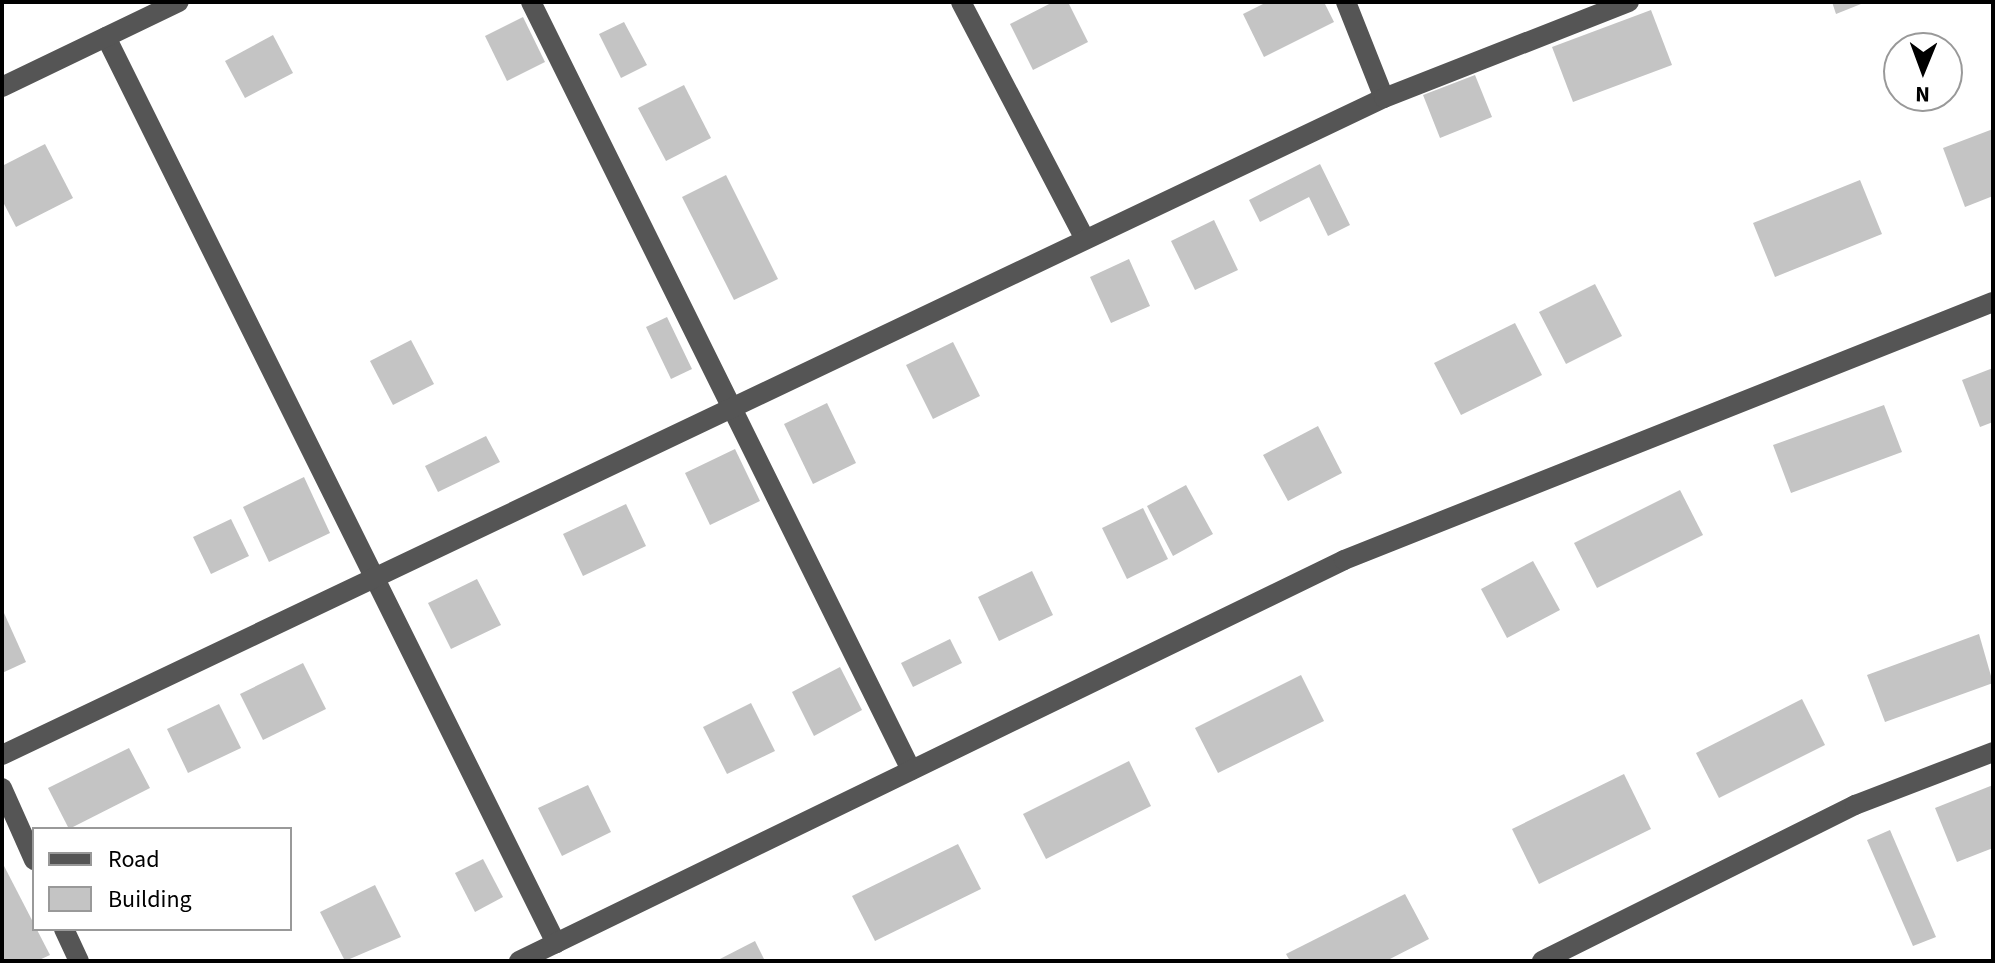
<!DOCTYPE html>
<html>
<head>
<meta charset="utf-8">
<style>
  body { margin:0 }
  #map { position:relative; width:1995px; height:963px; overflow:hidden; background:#fff; font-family:"Source Sans 3",sans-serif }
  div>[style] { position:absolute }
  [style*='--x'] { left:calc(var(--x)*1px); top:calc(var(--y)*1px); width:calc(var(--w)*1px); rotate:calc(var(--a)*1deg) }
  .building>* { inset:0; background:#c4c4c4 }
  .minor>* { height:20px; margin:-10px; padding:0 10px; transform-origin:10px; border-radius:10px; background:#555 }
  span { translate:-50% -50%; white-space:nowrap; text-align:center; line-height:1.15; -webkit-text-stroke:6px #fff; paint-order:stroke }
  .frame { position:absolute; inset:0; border:4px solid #000; pointer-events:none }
  .legend { position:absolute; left:32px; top:827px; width:260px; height:104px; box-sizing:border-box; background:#fff; border:2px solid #999; margin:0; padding:10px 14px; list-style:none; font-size:24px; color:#000 }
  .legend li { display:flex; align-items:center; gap:16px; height:40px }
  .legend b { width:40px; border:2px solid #999 }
  .north { position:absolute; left:1883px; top:32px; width:80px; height:80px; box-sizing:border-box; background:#fff; border:2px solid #999; border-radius:50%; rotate:181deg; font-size:22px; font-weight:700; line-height:32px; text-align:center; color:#000 }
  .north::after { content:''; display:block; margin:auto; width:28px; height:36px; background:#000; clip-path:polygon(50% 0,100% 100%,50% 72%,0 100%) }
</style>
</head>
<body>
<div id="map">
  <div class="building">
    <div style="clip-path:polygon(1053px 2px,1068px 2px,1088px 42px,1033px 70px,1010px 24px)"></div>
    <div style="clip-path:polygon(1267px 2px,1324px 2px,1334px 22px,1264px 57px,1243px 14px)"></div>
    <div style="clip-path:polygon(1832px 2px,1866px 2px,1836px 14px)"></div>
    <div style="clip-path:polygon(1651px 10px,1672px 65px,1573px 102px,1552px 47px)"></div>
    <div style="clip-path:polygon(523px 17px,545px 62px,507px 81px,485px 36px)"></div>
    <div style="clip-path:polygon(624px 22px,647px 65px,621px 78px,599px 34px)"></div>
    <div style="clip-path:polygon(273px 35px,293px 73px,245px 98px,225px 61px)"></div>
    <div style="clip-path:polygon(1475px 75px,1492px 117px,1440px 138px,1423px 95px)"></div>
    <div style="clip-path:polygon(684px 85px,711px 138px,666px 161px,638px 108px)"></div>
    <div style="clip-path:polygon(1993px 129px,1993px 196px,1965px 207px,1943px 148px)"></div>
    <div style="clip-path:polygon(45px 144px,73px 198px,16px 227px,2px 200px,2px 166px)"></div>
    <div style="clip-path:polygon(1320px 164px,1350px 225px,1328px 236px,1309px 197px,1260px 222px,1249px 200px)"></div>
    <div style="clip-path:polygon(726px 175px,778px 279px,734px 300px,682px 197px)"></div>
    <div style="clip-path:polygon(1860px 180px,1882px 234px,1775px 277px,1753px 223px)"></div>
    <div style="clip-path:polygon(1214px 220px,1238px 270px,1195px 290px,1171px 241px)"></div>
    <div style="clip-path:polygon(1129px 259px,1150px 306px,1111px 323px,1090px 277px)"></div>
    <div style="clip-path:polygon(1595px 284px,1622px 336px,1566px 364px,1539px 312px)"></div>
    <div style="clip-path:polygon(667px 317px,692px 369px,671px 379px,646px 327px)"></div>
    <div style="clip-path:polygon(1515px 323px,1542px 375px,1461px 415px,1434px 363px)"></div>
    <div style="clip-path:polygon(411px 340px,434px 384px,393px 405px,370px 361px)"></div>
    <div style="clip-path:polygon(953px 342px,980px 396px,933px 419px,906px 365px)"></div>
    <div style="clip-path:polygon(1993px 368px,1993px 422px,1980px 427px,1962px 380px)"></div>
    <div style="clip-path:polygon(827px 403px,856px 463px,813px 484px,784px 424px)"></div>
    <div style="clip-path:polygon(1884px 405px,1902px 452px,1791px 493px,1773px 445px)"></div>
    <div style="clip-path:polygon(1318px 426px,1342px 473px,1288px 501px,1263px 455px)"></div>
    <div style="clip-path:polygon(486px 436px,500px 462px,438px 492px,425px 466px)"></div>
    <div style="clip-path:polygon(735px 449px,760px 501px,710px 525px,685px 473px)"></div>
    <div style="clip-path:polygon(304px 477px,330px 533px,269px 562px,243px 507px)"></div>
    <div style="clip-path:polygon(1186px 485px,1213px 534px,1173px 556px,1147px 506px)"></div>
    <div style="clip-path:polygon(1680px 490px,1703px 535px,1597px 588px,1574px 543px)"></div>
    <div style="clip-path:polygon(626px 504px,646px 546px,583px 576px,563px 534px)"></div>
    <div style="clip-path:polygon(1143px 508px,1168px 559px,1127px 579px,1102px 528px)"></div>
    <div style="clip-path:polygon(231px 519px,249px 556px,211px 574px,193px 537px)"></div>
    <div style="clip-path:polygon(1533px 561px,1560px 610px,1507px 638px,1481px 589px)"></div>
    <div style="clip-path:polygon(1032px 571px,1053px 615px,999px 641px,978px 597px)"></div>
    <div style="clip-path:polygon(477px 579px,501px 625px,451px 649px,428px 603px)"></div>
    <div style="clip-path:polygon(4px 613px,26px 662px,2px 673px,2px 614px)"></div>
    <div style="clip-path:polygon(1979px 634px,1993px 683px,1885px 722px,1867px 675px)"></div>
    <div style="clip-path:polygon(950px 639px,962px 663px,913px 687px,901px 663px)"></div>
    <div style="clip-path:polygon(303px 663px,326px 709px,263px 740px,240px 694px)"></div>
    <div style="clip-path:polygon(840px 667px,862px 710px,814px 736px,792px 692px)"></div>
    <div style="clip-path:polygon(1301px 675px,1324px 721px,1218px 773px,1195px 728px)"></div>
    <div style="clip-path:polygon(1802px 699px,1825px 745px,1719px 798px,1696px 753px)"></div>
    <div style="clip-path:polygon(751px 703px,775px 751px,727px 774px,703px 727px)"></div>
    <div style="clip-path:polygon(219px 704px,241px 748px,188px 773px,167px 729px)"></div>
    <div style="clip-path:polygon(129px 748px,150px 788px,69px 829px,48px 788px)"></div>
    <div style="clip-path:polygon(1129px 761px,1151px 806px,1046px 859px,1023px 814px)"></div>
    <div style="clip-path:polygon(1624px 774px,1651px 829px,1539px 884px,1512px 829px)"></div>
    <div style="clip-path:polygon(588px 785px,611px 832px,562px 856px,538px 808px)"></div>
    <div style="clip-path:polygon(1993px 785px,1993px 848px,1957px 862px,1935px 808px)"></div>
    <div style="clip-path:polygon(1890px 830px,1936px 937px,1913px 946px,1867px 840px)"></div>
    <div style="clip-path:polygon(958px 844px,981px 889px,875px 941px,852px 896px)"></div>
    <div style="clip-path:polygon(483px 859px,503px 897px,475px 912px,455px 873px)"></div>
    <div style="clip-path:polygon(2px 862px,50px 955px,37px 961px,2px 961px)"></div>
    <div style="clip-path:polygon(375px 885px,401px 937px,345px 961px,320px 912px)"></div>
    <div style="clip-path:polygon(1405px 894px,1429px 939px,1386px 961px,1290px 961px,1286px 954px)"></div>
    <div style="clip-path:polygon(755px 941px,765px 961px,716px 961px)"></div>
  </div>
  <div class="minor">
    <div style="--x:531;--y:2;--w:857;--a:63.67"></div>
    <div style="--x:961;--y:2;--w:267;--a:62.4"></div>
    <div style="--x:1346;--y:2;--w:103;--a:68.4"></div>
    <div style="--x:106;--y:37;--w:1012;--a:63.59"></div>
    <div style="--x:2;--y:87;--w:196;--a:-25.7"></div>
    <div style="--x:2;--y:755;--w:1530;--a:-25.43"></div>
    <div style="--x:1384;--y:98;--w:263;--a:-21.4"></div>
    <div style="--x:2;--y:788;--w:79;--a:66"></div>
    <div style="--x:64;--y:929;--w:35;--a:65"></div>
    <div style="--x:519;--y:961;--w:917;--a:-25.92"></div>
    <div style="--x:1344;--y:560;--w:698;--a:-21.68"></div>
    <div style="--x:1542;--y:961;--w:350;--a:-26.5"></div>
    <div style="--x:1855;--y:805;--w:148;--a:-21"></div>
  </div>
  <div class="frame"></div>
  <ul class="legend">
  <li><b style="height:10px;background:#555"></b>Road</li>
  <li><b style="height:22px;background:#c4c4c4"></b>Building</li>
  </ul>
  <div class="north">N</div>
</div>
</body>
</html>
